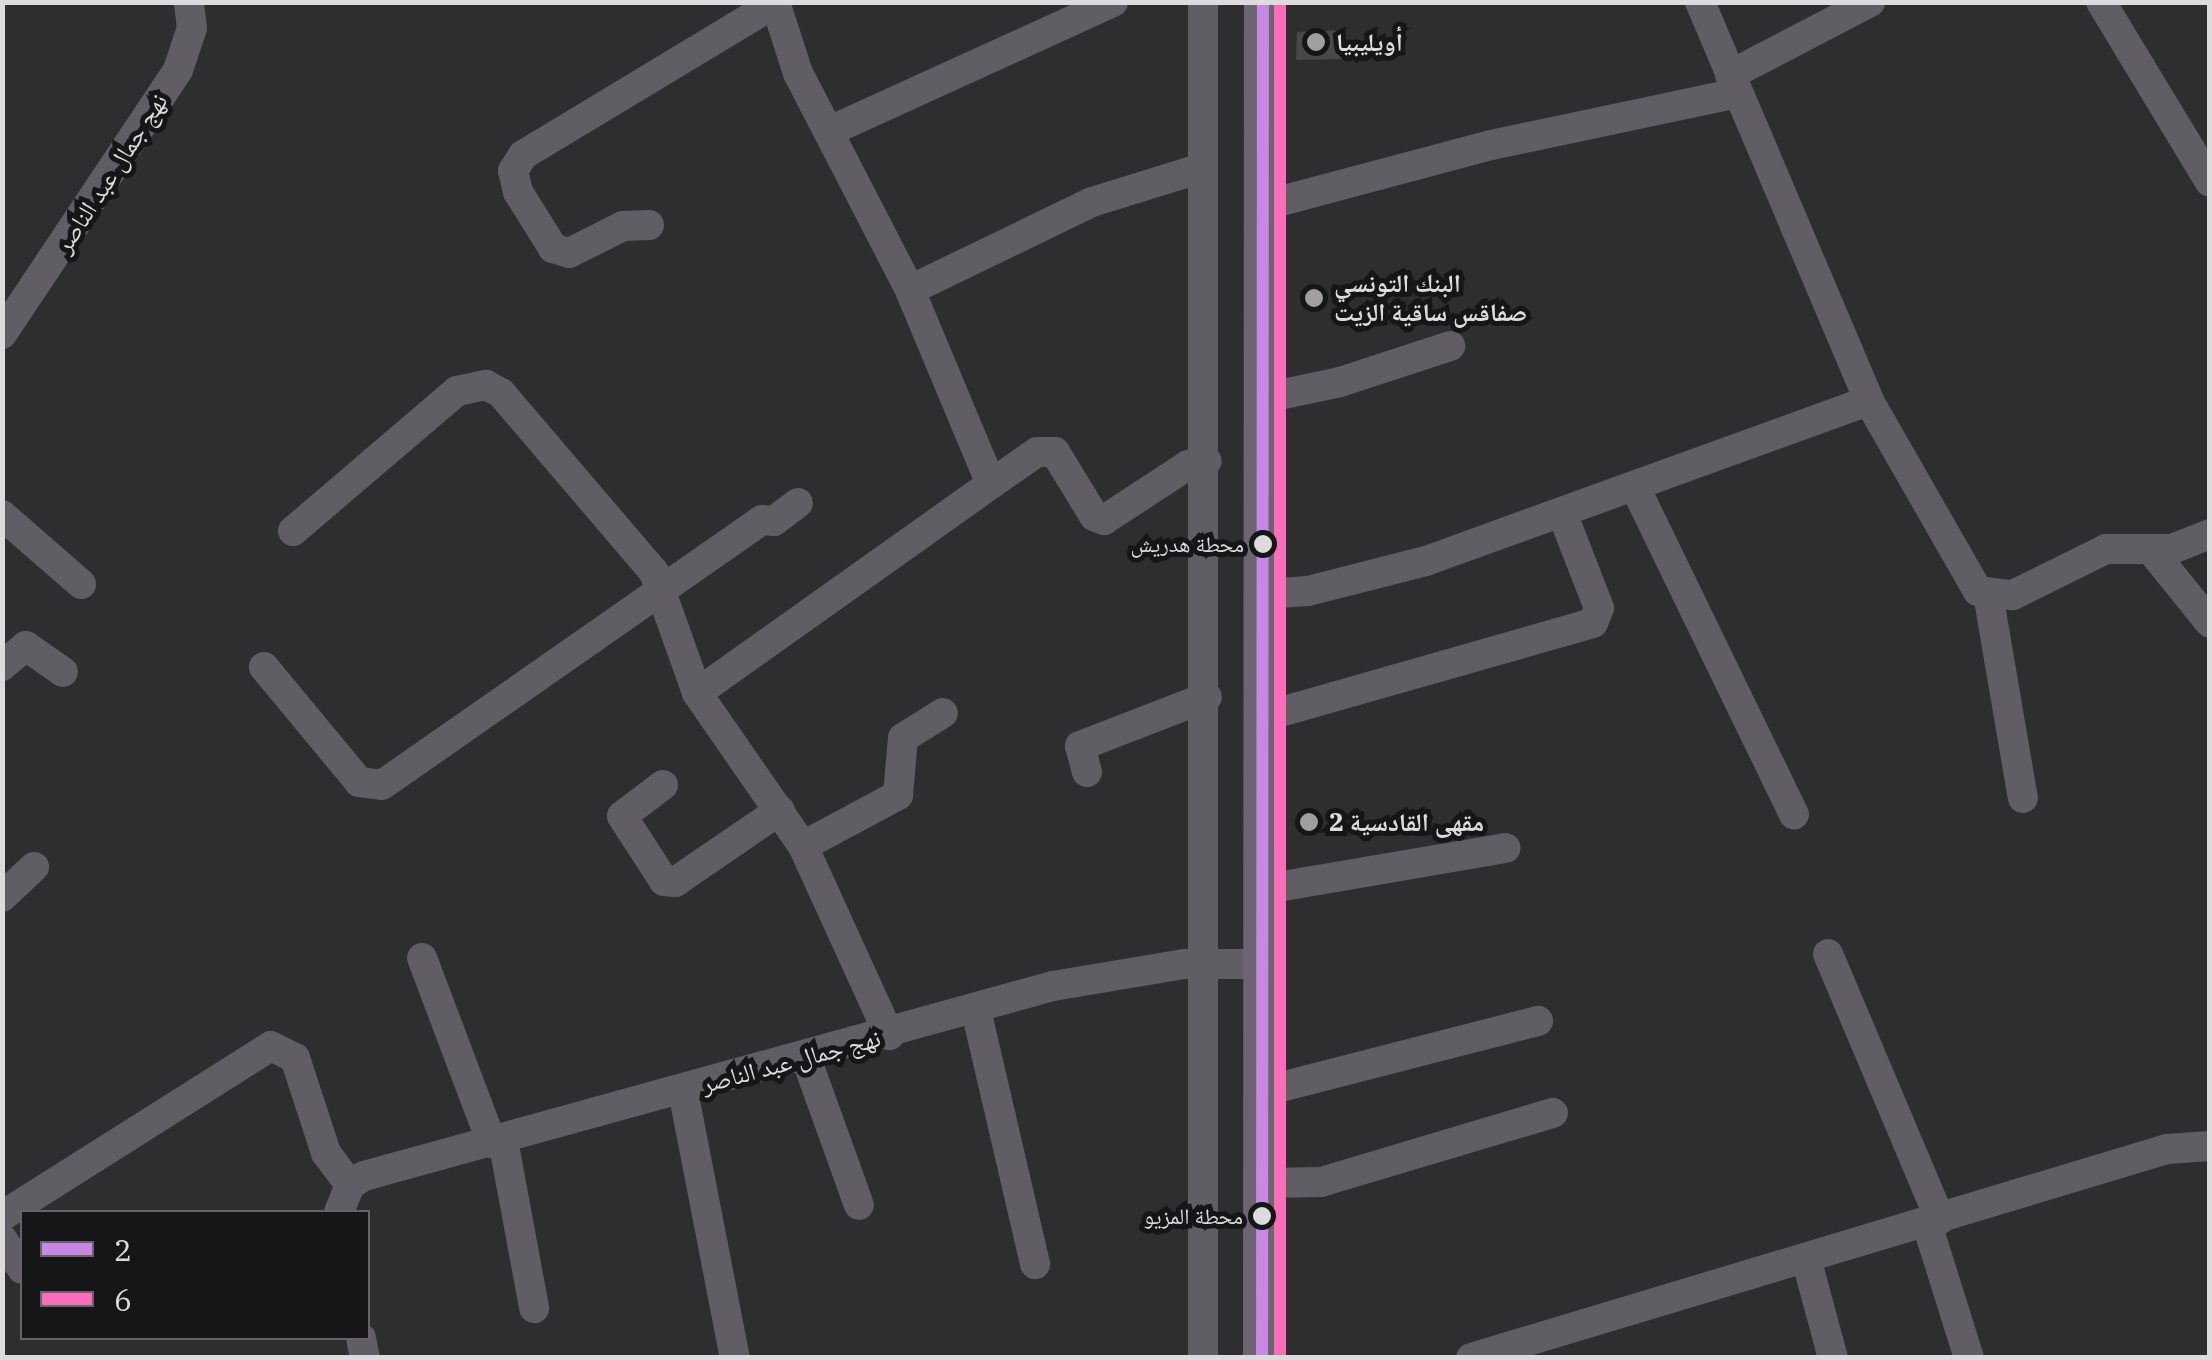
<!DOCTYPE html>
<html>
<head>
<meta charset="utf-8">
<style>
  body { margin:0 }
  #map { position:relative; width:2212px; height:1360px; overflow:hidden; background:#2e2d2f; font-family:"IBM Plex Serif","Noto Naskh Arabic",serif }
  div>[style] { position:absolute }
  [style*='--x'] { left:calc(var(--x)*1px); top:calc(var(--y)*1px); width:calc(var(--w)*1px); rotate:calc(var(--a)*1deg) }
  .building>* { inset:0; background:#484749 }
  .minor>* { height:30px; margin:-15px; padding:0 15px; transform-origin:15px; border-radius:15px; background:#615d65 }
  .major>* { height:38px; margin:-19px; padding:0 19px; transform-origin:19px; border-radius:19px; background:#6a6570 }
  .bus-1>* { height:12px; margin:-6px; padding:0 6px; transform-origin:6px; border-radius:6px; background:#c787e3 }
  .bus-2>* { height:12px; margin:-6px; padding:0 6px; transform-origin:6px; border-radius:6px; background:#fb6dba }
  .dots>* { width:28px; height:28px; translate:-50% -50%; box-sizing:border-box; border:5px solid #161517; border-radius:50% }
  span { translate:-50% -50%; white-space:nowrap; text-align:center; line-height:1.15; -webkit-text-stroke:10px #161517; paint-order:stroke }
  .bus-label { font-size:22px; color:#dddbde }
  .right { translate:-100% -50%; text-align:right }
  .poi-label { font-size:25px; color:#dddbde; font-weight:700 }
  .left { translate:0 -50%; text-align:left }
  .street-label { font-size:25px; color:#dddbde }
  .frame { position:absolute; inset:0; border:5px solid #dddbde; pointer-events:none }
  .legend { position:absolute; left:20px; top:1210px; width:350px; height:130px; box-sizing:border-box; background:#161517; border:2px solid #666467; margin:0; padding:12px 18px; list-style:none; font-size:30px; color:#dddbde }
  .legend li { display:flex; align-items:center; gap:20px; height:50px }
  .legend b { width:50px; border:2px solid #666467 }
</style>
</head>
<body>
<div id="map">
  <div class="building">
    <div style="clip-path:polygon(1341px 30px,1342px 59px,1296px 60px,1297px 32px)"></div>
  </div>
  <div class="minor">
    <div style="--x:775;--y:2;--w:75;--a:72.1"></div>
    <div style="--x:798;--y:73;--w:244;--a:62.7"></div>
    <div style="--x:910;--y:290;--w:202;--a:-25.8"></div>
    <div style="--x:1092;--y:202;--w:115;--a:-17.2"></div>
    <div style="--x:1700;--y:2;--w:433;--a:67"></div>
    <div style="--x:1869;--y:401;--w:219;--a:60.2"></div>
    <div style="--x:1978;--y:591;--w:35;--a:7"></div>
    <div style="--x:2013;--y:595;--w:104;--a:-26.3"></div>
    <div style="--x:2106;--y:549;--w:66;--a:0"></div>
    <div style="--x:2172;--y:549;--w:41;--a:-21.5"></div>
    <div style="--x:2101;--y:2;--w:210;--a:58.8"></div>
    <div style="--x:1730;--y:75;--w:158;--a:-27.5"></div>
    <div style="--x:832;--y:130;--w:309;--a:-24.5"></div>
    <div style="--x:1262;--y:206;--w:237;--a:-14.9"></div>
    <div style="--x:1491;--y:145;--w:252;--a:-11.9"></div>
    <div style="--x:649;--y:225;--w:26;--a:178"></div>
    <div style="--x:623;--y:226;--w:60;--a:153.4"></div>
    <div style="--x:569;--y:253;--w:17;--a:-163"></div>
    <div style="--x:553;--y:248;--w:66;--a:-122"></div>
    <div style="--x:518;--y:192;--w:22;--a:-103"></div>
    <div style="--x:513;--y:171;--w:19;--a:-58"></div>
    <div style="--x:523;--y:155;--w:291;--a:-31.1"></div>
    <div style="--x:2;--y:334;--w:317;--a:-56.3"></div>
    <div style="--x:178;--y:70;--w:44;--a:-71.6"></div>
    <div style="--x:192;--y:28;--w:26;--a:-97"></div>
    <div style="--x:1265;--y:398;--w:77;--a:-12"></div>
    <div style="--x:1340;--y:382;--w:116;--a:-18.1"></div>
    <div style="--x:991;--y:484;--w:56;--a:-34.8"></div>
    <div style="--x:1037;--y:452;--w:18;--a:0"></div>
    <div style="--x:1055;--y:452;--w:75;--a:58.6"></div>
    <div style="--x:1094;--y:516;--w:11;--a:22"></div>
    <div style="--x:1104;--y:520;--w:100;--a:-33.2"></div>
    <div style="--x:1188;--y:465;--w:19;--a:-12"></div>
    <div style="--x:1635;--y:487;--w:364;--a:64.1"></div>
    <div style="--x:2;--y:515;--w:105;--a:41.1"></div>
    <div style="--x:293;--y:531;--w:216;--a:-40.5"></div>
    <div style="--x:457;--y:391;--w:30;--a:-12"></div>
    <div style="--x:486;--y:385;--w:17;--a:28"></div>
    <div style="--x:501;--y:393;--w:235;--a:49.5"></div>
    <div style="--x:654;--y:572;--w:128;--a:70.4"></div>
    <div style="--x:697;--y:693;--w:186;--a:55.3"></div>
    <div style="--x:803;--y:846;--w:208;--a:65.5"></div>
    <div style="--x:2152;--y:551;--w:92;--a:51.1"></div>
    <div style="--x:1262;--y:594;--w:46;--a:-3.7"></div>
    <div style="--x:1308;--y:591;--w:122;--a:-14.3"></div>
    <div style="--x:1426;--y:561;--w:471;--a:-19.9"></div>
    <div style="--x:1988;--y:594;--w:207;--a:80.3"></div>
    <div style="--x:2;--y:666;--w:31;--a:-40"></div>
    <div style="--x:26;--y:646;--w:45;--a:35.1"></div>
    <div style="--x:264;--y:667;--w:149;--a:50.4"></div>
    <div style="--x:359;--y:782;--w:23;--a:7"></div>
    <div style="--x:382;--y:785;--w:463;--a:-34.9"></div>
    <div style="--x:762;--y:520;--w:12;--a:5"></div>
    <div style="--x:774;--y:521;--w:30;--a:-37"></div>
    <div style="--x:697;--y:693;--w:361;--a:-35.4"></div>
    <div style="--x:991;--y:484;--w:210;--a:-112.7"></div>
    <div style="--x:1263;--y:717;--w:343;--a:-15.9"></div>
    <div style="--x:1593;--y:623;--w:16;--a:-68"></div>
    <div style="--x:1599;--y:608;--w:100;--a:-111.2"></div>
    <div style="--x:1087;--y:772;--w:27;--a:-105"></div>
    <div style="--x:1080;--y:746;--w:136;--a:-21.1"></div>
    <div style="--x:663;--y:785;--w:51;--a:142.9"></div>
    <div style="--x:622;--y:816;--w:77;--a:57.1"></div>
    <div style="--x:664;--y:881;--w:11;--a:5"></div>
    <div style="--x:675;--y:882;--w:127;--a:-34.4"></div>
    <div style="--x:803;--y:846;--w:108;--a:-28.2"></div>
    <div style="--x:898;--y:795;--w:57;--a:-85"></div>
    <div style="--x:903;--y:738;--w:47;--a:-32"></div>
    <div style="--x:1266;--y:889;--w:243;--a:-9.7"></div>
    <div style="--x:2;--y:897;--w:44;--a:-43.2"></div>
    <div style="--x:1828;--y:954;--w:288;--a:67.1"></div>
    <div style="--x:422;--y:958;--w:198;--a:69.3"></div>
    <div style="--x:976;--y:1010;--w:261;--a:76.9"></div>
    <div style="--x:806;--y:1058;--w:156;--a:70.2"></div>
    <div style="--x:683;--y:1091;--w:272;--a:79"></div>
    <div style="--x:1265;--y:1091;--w:282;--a:-14.4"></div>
    <div style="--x:503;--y:1140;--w:171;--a:79.5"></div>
    <div style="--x:1263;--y:1183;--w:58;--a:-1"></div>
    <div style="--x:1321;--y:1182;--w:242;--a:-16.6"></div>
    <div style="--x:339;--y:1212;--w:29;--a:-68"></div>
    <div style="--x:350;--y:1185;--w:17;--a:-33"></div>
    <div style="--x:364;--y:1176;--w:715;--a:-15.42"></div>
    <div style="--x:1053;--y:986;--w:133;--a:-9.5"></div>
    <div style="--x:1184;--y:964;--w:83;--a:0"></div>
    <div style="--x:2;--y:1216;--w:318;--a:-32.3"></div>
    <div style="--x:271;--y:1046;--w:27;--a:27"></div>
    <div style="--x:295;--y:1058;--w:100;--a:71.9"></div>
    <div style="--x:326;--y:1153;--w:40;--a:53"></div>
    <div style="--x:1927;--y:1224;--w:140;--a:72.6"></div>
    <div style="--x:2;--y:1239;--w:36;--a:56"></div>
    <div style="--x:1806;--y:1258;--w:104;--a:74.9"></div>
    <div style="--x:361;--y:1338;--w:20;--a:79"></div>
    <div style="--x:1203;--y:1358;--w:1356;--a:-90"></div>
    <div style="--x:1471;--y:1358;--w:727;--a:-16.71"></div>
    <div style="--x:2167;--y:1149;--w:43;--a:-4"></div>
  </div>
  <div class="major">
    <div style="--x:1262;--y:1358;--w:1356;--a:-89.96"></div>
  </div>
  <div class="bus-1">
    <div style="--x:1262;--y:1358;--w:1356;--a:-89.96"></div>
  </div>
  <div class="bus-2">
    <div style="--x:1280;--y:1358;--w:1356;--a:-90"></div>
  </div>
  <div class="dots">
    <div style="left:1316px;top:42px;background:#a09ea1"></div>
    <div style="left:1314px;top:298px;background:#a09ea1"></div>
    <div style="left:1263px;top:544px;background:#dddbde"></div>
    <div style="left:1309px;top:822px;background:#a09ea1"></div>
    <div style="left:1262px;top:1216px;background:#dddbde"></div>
  </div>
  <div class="bus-label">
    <span class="right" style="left:1244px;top:544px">محطة هدريش</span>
    <span class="right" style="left:1243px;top:1216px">محطة المزيو</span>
  </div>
  <div class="poi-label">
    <span class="left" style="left:1336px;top:42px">أويليبيا</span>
    <span class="left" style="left:1334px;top:298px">البنك التونسي<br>صفاقس ساقية الزيت</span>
    <span class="left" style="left:1329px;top:822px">مقهى القادسية 2</span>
  </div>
  <div class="street-label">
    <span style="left:111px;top:173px;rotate:-57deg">نهج جمال عبد الناصر</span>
    <span style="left:791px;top:1061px;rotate:-15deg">نهج جمال عبد الناصر</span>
  </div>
  <div class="frame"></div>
  <ul class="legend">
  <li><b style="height:12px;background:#c787e3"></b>2</li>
  <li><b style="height:12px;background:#fb6dba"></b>6</li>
  </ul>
</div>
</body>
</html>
